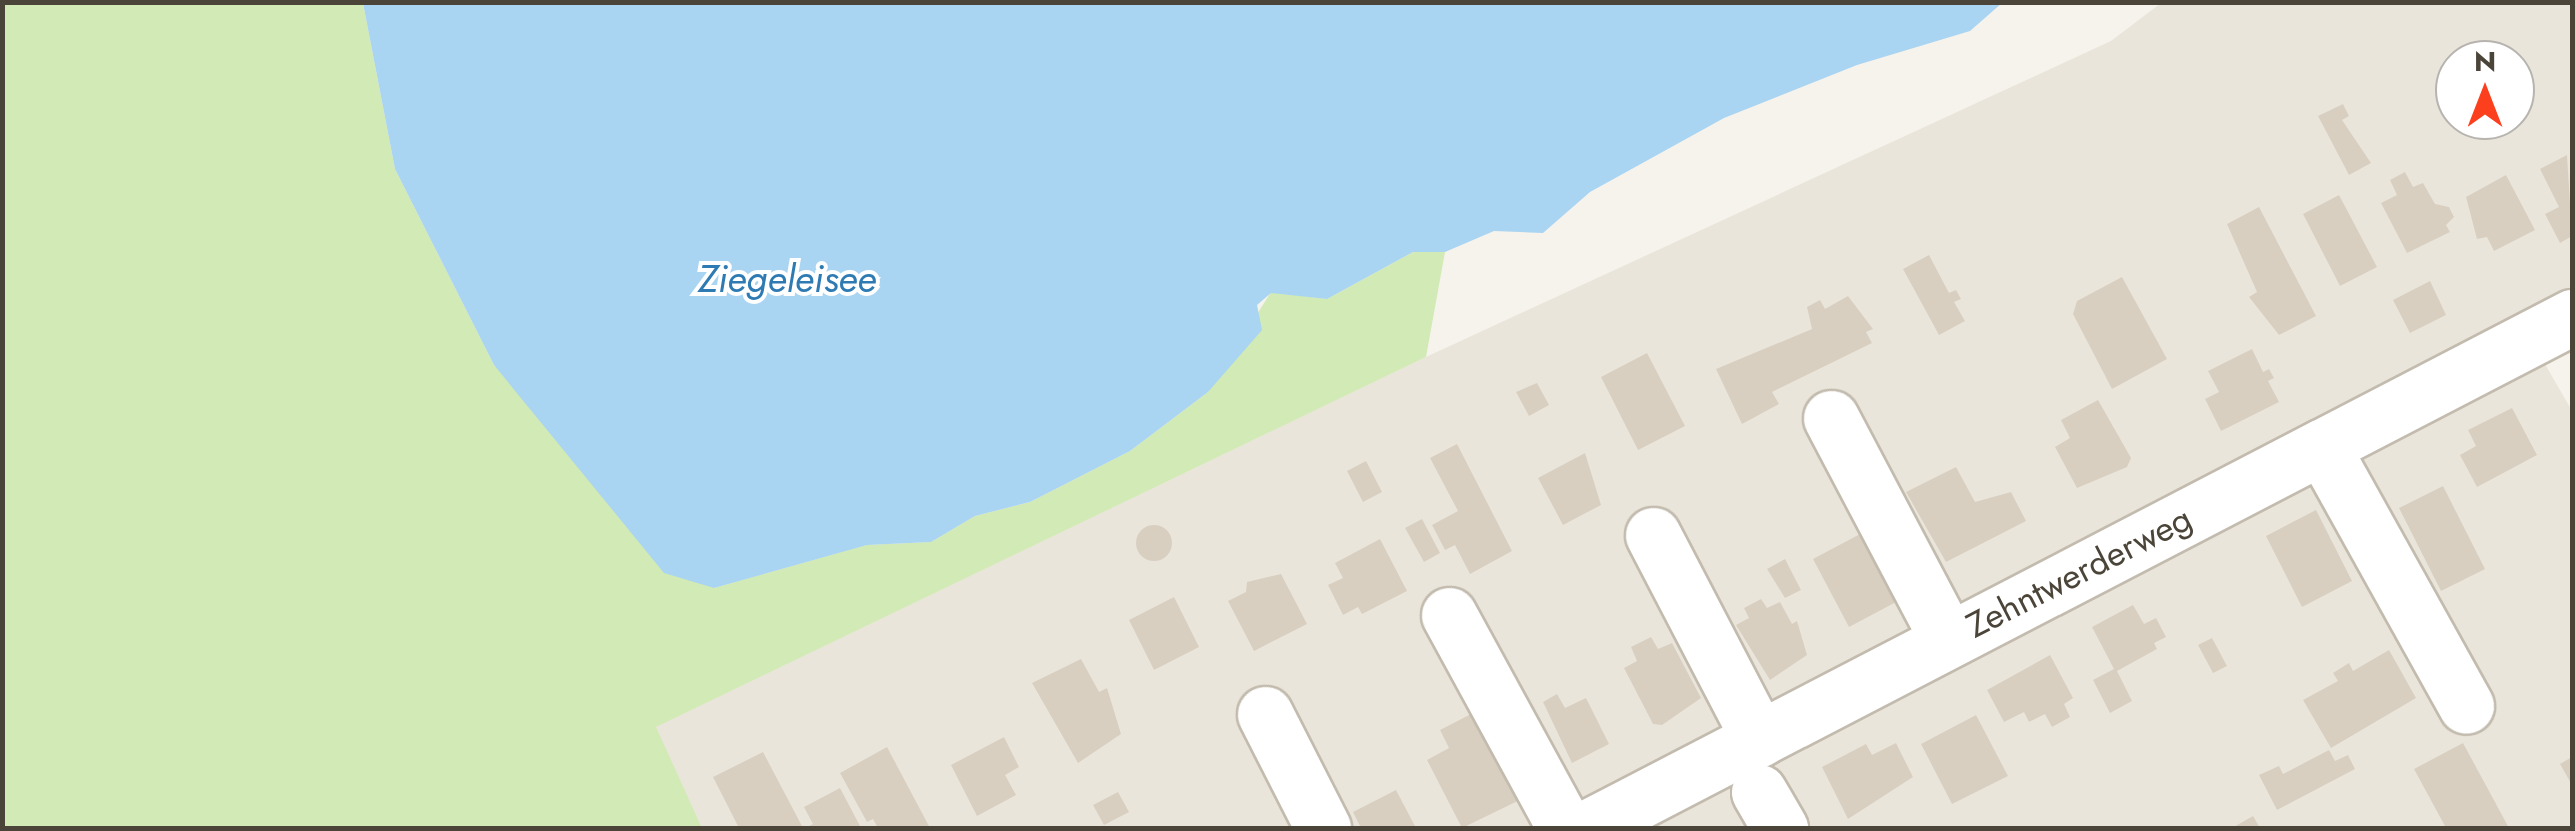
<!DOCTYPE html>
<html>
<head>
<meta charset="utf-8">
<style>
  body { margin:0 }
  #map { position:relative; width:2575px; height:831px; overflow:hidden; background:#f6f3ec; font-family:Jost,sans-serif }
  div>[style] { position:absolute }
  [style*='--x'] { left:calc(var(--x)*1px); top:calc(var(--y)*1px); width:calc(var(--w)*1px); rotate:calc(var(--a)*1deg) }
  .residential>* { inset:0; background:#eae5da }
  .green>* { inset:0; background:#d2eab5 }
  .water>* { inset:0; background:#a9d4f2 }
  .building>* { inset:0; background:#d8cfc1 }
  .round { border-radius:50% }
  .roads { filter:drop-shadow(2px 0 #c2bbae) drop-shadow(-2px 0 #c2bbae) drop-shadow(0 2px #c2bbae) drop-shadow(0 -2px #c2bbae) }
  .minor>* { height:55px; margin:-27.5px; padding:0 27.5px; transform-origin:27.5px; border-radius:27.5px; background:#fff }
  span { translate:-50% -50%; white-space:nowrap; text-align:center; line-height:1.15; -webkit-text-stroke:8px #fff; paint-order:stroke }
  .street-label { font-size:35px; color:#4b4439 }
  .water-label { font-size:38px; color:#2e7ab2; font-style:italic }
  .frame { position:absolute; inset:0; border:5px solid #4b4439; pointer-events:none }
  .north { position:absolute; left:2435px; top:40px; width:100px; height:100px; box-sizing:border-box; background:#fff; border:2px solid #b7b4b0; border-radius:50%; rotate:0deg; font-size:28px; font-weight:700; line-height:40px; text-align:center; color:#4b4439 }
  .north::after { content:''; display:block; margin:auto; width:35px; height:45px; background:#fc3f1d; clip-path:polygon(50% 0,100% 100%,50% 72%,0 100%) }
</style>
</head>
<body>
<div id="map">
  <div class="residential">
    <div style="clip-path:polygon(evenodd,2161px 3px,2572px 3px,2572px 291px,1550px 828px,702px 828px,655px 727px,1426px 357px,2111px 41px,2161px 3px,2455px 60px,2515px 60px,2515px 120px,2455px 120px,2455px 60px)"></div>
    <div style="clip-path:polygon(2533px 357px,2545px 364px,2572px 411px,2572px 828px,1791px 828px,1762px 767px)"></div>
    <div style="clip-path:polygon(1724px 782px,1739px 787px,1769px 828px,1620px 828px)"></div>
  </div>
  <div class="green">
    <div style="clip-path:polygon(2px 3px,363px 3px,395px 169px,494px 365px,714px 588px,866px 545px,931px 542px,975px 516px,1030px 502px,1130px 451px,1208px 392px,1271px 292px,1327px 299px,1413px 252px,1445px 252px,1426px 357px,656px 727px,702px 828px,3px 828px)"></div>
  </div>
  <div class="water">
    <div style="clip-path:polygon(363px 3px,363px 2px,2002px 3px,1970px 31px,1857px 65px,1724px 118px,1590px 192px,1543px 233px,1494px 231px,1445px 252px,1413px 252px,1327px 299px,1271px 293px,1257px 305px,1262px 330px,1208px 392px,1130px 451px,1030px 502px,975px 516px,931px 542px,867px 545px,714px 588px,664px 573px,494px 365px,395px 169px)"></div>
  </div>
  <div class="building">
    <div style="clip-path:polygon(2343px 104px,2349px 116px,2342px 120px,2371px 163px,2349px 175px,2318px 116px)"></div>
    <div style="clip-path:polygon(2567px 155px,2572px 236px,2560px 243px,2545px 214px,2559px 207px,2540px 169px)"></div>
    <div style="clip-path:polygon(2405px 172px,2413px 187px,2423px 183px,2435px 204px,2449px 207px,2454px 217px,2446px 225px,2450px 232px,2407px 253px,2381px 203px,2397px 195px,2390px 180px)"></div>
    <div style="clip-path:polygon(2506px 175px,2535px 230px,2494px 251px,2487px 237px,2477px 239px,2466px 197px)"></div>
    <div style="clip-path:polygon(2339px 195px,2377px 267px,2340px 286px,2303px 214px)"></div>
    <div style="clip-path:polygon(2259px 207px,2316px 316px,2279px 335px,2249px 297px,2257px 292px,2227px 224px)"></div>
    <div style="clip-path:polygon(1929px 255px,1949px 293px,1956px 290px,1961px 299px,1954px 302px,1965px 321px,1939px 335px,1903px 269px)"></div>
    <div style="clip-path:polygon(2122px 277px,2167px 359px,2112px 389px,2073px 314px,2077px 301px)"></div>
    <div style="clip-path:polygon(2430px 281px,2446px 315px,2410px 333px,2393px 300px)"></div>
    <div style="clip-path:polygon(1848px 296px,1873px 329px,1866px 332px,1872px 343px,1772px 392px,1779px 404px,1742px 424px,1716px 369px,1812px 329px,1807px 307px,1820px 300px,1825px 309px)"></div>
    <div style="clip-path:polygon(2252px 349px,2263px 372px,2269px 369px,2274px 378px,2268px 381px,2279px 402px,2221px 431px,2205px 399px,2219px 392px,2208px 371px)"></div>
    <div style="clip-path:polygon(1647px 353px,1685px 426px,1638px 450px,1601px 377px)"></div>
    <div style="clip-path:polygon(1537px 383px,1549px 405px,1529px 416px,1516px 392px)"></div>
    <div style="clip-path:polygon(2098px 400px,2131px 458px,2127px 467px,2077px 488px,2055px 447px,2070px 438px,2061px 420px)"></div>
    <div style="clip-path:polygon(2512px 408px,2537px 455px,2477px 487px,2460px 455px,2476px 446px,2468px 430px)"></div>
    <div style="clip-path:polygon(1457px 444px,1512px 551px,1470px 574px,1455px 545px,1445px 550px,1432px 525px,1458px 511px,1430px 458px)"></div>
    <div style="clip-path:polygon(1585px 453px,1601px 505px,1563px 525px,1538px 478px)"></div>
    <div style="clip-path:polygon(1366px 461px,1382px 492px,1363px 502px,1347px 471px)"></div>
    <div style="clip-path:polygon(1956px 467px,1975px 502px,2011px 492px,2026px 521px,1946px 562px,1906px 492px)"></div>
    <div style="clip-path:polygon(2443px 486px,2485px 569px,2441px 591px,2399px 508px)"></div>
    <div style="clip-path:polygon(2316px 510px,2352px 581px,2302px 607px,2266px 536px)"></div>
    <div style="clip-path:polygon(1422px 519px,1440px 553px,1424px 562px,1405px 528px)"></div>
    <div class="round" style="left:1136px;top:525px;width:36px;height:36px"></div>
    <div style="clip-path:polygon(1862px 533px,1898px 601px,1849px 627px,1813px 559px)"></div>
    <div style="clip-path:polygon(1380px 539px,1407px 591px,1362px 614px,1358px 607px,1343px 615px,1328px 585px,1343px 578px,1335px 563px)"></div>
    <div style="clip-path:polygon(1785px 559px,1801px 590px,1785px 598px,1767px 569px)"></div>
    <div style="clip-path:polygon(1281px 574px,1307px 624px,1254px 651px,1228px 601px,1246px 592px,1247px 582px)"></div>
    <div style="clip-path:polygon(1174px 597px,1199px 647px,1154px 670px,1129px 620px)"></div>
    <div style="clip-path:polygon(1761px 599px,1767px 608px,1780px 602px,1792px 624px,1797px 621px,1807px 655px,1770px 680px,1736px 625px,1749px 618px,1744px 608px)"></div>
    <div style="clip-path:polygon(2133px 605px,2144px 624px,2156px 618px,2166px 637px,2154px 643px,2157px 649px,2117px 671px,2132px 701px,2110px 713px,2093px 680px,2114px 669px,2092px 627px)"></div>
    <div style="clip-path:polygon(1651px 637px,1658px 649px,1672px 643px,1701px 698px,1662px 725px,1653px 724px,1624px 668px,1637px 661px,1631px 647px)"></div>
    <div style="clip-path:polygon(2212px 638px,2227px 666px,2213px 673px,2198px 645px)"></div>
    <div style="clip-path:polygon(2389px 650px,2416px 698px,2331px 748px,2303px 700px,2338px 681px,2333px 673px,2349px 663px,2353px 671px)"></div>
    <div style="clip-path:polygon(2050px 655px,2073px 698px,2064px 704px,2070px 717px,2052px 727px,2045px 714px,2029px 722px,2024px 712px,2004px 722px,1987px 690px)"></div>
    <div style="clip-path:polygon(1081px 659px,1099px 692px,1107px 688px,1121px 734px,1078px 763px,1032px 683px)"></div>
    <div style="clip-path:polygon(1557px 694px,1565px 708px,1586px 698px,1609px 744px,1572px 763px,1543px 702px)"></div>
    <div style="clip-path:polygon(1473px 713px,1500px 769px,1517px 760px,1534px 793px,1462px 828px,1427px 760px,1449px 748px,1440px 730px)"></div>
    <div style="clip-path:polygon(1976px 715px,2008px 776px,1952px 804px,1921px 744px)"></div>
    <div style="clip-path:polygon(1004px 737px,1019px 767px,1005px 775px,1016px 795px,977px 816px,951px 765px)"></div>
    <div style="clip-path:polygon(1896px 743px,1913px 777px,1848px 819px,1822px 767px,1866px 744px,1872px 755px)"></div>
    <div style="clip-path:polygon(2463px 743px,2509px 828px,2446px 828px,2414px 769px)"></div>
    <div style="clip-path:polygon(887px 747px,930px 828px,878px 828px,873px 819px,867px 822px,840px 773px)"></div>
    <div style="clip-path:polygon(2329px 750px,2335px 761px,2348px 755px,2355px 769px,2277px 810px,2259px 775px,2279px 766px,2283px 774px)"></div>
    <div style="clip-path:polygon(763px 752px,803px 828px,739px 828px,713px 777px)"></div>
    <div style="clip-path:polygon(2572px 757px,2572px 785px,2560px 764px)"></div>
    <div style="clip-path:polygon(840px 788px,860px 826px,805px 828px,813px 824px,804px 807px)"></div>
    <div style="clip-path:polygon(1396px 790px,1416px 828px,1361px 828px,1353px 812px)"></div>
    <div style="clip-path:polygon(1118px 792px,1129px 812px,1104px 825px,1093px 805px)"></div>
    <div style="clip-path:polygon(2253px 816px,2260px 828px,2232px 828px)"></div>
  </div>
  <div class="roads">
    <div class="minor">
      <div style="--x:1831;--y:418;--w:251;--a:62.2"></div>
      <div style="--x:2322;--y:447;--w:296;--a:60.9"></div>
      <div style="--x:1653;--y:535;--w:230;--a:62.5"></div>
      <div style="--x:1449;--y:615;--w:243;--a:61.4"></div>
      <div style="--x:1265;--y:714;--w:128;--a:63"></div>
      <div style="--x:1759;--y:792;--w:42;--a:59.7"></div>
      <div style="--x:1587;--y:828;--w:1110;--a:-27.42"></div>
    </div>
  </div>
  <div class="street-label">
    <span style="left:2079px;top:572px;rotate:-27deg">Zehntwerderweg</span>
  </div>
  <div class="water-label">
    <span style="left:787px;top:279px">Ziegeleisee</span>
  </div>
  <div class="frame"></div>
  <div class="north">N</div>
</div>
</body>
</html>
